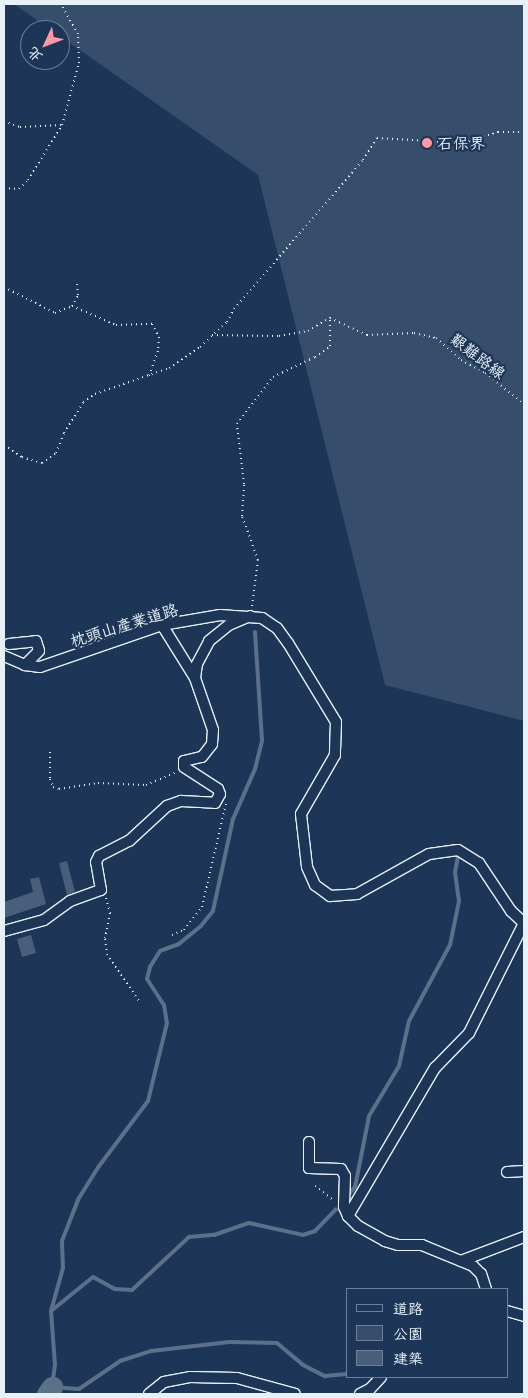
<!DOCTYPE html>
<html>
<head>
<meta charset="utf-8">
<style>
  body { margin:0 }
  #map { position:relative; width:528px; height:1398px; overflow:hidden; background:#1d3557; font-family:Mali,"LXGW WenKai TC",sans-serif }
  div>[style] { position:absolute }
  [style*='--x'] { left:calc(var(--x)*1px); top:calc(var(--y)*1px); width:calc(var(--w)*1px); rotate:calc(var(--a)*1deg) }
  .green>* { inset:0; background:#374d6c }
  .stream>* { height:4px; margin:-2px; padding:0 2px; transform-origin:2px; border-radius:2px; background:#5d7089 }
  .river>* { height:21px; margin:-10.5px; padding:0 10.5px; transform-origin:10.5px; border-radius:10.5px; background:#5d7089 }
  .building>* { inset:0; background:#495e7a }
  .path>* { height:2px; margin-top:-1px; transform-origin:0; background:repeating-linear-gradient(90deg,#e8f1f8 0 1px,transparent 0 5px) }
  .roads { filter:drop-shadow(1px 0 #e8f1f8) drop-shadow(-1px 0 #e8f1f8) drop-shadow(0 1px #e8f1f8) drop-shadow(0 -1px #e8f1f8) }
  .street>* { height:10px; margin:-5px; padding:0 5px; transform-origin:5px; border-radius:5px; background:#1d3557 }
  .dots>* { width:14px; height:14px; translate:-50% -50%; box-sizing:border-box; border:2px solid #1d3557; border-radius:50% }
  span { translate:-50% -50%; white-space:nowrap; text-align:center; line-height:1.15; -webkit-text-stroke:4.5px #1d3557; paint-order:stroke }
  .poi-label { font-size:16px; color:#e8f1f8 }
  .left { translate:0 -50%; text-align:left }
  .street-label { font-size:16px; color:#e8f1f8 }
  .frame { position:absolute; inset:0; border:5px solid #e8f1f8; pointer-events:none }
  .legend { position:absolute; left:346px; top:1288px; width:162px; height:90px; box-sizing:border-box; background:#1d3557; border:1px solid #6e8097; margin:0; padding:6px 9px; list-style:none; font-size:15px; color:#e8f1f8 }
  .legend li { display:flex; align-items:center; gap:10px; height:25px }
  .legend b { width:25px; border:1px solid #6e8097 }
  .north { position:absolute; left:20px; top:20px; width:50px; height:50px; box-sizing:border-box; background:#1d3557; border:1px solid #6e8097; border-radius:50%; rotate:227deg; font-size:14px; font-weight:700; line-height:20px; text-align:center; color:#e8f1f8 }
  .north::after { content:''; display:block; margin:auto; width:18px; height:22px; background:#ff9aa2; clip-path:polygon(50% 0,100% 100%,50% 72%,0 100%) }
</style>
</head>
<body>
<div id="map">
  <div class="green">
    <div style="clip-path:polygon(14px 4px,524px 4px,524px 721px,385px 685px,258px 175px,60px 36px,60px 30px,51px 30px)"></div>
  </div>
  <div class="stream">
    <div style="--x:255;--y:632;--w:109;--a:86.3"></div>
    <div style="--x:262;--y:741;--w:29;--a:104"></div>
    <div style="--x:255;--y:769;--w:55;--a:113.7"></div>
    <div style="--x:233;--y:819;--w:94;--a:102.3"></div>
    <div style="--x:213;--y:911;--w:19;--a:129"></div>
    <div style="--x:201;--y:926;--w:28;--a:141"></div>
    <div style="--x:179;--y:944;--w:20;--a:160"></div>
    <div style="--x:160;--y:951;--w:19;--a:122"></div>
    <div style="--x:150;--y:967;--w:12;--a:104"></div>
    <div style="--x:147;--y:979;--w:31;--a:57"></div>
    <div style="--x:164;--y:1005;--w:18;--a:81"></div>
    <div style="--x:167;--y:1023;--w:80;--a:103.7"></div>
    <div style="--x:148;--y:1101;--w:81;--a:127"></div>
    <div style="--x:99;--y:1166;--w:40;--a:122"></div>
    <div style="--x:78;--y:1200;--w:44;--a:111.3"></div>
    <div style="--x:62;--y:1241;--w:27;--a:88"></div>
    <div style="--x:63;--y:1268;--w:45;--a:105.6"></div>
    <div style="--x:51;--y:1311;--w:54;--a:85.8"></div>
    <div style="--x:55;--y:1365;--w:22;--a:98"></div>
    <div style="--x:52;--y:1387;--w:27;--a:4"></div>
    <div style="--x:79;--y:1389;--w:50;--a:-34.3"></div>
    <div style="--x:120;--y:1361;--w:33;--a:-18"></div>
    <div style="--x:151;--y:1351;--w:79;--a:-6.6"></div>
    <div style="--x:229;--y:1342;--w:48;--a:1.2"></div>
    <div style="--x:277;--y:1343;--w:34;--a:40"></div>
    <div style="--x:303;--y:1365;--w:25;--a:27"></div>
    <div style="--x:325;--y:1376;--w:22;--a:-5"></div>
    <div style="--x:347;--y:1196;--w:12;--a:-48"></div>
    <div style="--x:355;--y:1187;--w:72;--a:-78.8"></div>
    <div style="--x:369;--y:1116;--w:58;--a:-59"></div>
    <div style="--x:399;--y:1066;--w:46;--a:-77.5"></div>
    <div style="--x:409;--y:1021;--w:86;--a:-61.7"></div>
    <div style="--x:450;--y:945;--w:45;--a:-78.4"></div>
    <div style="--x:459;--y:901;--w:29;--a:-98"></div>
    <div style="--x:455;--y:872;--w:15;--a:-79"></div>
    <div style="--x:51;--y:1311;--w:54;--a:-39"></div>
    <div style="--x:93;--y:1277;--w:25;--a:29"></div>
    <div style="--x:115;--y:1289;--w:17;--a:3"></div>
    <div style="--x:132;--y:1290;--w:78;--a:-42.9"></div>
    <div style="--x:189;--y:1237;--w:25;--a:-5"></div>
    <div style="--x:214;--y:1235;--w:37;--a:-19"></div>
    <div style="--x:249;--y:1223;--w:55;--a:12.5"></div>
    <div style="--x:303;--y:1235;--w:13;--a:-18"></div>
    <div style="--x:315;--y:1231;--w:30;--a:-46"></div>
  </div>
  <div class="river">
    <div style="--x:47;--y:1394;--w:9;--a:-54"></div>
  </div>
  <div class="building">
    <div style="clip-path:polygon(67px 861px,75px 892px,67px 895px,59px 863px)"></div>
    <div style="clip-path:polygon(39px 877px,46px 904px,4px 918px,4px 902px,33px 892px,30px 879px)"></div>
    <div style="clip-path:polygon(31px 935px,36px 953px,22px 957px,17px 939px)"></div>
  </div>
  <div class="path">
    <div style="--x:4;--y:121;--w:17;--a:21"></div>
    <div style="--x:20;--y:127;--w:42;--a:-2.7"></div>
    <div style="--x:4;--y:188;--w:15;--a:4"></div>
    <div style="--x:19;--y:189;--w:13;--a:-45"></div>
    <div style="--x:28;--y:180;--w:65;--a:-58.3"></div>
    <div style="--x:62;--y:125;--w:64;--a:-74.7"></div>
    <div style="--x:79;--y:63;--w:29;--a:-92"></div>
    <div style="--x:78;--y:34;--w:34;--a:-120"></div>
    <div style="--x:4;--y:287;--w:57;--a:27"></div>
    <div style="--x:55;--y:313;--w:18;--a:-22"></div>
    <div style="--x:72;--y:306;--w:48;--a:23.4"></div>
    <div style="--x:116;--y:325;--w:36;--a:-2"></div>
    <div style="--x:152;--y:324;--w:15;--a:62"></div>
    <div style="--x:159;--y:337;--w:14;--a:94"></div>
    <div style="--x:158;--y:351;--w:27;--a:110"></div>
    <div style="--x:72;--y:306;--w:13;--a:-61"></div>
    <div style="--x:78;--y:295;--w:11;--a:-95"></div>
    <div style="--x:212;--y:335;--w:67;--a:0.9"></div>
    <div style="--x:279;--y:336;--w:29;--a:-10"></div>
    <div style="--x:308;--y:331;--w:26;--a:-31"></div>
    <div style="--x:330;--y:318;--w:41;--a:24.7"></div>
    <div style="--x:367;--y:335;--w:47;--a:-2.4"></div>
    <div style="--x:414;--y:333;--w:23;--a:13"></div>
    <div style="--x:436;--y:338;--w:33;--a:41"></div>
    <div style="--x:461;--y:360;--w:27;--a:28"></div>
    <div style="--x:485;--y:373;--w:50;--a:38.5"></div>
    <div style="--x:4;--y:445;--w:22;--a:34"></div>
    <div style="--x:22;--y:457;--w:21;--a:17"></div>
    <div style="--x:42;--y:463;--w:17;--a:-36"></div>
    <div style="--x:56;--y:453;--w:22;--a:-68"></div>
    <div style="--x:64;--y:433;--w:36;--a:-58"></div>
    <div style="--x:83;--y:402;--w:14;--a:-34"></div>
    <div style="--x:95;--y:394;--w:78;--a:-19.4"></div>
    <div style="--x:169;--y:368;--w:37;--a:-34"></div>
    <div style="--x:200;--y:347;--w:37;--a:-43"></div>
    <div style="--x:227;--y:322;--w:15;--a:-62"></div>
    <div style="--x:234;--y:309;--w:197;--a:-49.1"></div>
    <div style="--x:363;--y:160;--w:26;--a:-58"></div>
    <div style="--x:377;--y:138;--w:87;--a:3.3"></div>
    <div style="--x:464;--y:143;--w:36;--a:-18"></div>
    <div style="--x:498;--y:132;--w:26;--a:0"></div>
    <div style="--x:252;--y:606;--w:46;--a:-82.6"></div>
    <div style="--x:258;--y:560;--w:47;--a:-110"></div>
    <div style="--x:242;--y:516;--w:32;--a:-86"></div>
    <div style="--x:244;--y:484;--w:60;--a:-96.7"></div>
    <div style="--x:237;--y:424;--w:59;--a:-52.5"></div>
    <div style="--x:273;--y:377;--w:47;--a:-25.5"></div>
    <div style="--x:315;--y:357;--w:19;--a:-36"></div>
    <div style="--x:330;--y:346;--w:28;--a:-90"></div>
    <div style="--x:50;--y:752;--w:27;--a:90"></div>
    <div style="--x:50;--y:779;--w:9;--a:69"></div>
    <div style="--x:53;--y:787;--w:6;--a:18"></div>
    <div style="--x:59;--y:789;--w:39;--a:-9"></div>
    <div style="--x:98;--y:783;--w:48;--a:2.4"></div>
    <div style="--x:146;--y:785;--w:33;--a:-23"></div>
    <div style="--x:106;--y:898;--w:16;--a:75"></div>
    <div style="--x:110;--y:913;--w:26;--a:101"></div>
    <div style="--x:105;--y:939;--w:15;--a:82"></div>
    <div style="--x:107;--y:954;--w:57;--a:55.8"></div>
    <div style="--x:172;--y:935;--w:13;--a:-23"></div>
    <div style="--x:184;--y:930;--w:29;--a:-52"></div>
    <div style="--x:202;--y:907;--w:107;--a:-77"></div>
    <div style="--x:315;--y:1186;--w:23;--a:38"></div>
  </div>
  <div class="roads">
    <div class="street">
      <div style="--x:162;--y:625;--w:62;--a:58.1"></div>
      <div style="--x:9;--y:644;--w:27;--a:-6"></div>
      <div style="--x:36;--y:641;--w:10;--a:73"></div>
      <div style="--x:39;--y:651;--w:20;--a:135"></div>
      <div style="--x:4;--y:656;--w:23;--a:23"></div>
      <div style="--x:25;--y:665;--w:15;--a:8"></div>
      <div style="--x:40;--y:667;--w:129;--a:-19"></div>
      <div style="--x:162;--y:625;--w:59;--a:-9.8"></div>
      <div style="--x:220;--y:615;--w:42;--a:4.1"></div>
      <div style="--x:262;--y:618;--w:18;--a:34"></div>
      <div style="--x:277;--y:628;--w:19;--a:54"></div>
      <div style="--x:288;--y:643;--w:92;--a:58.7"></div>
      <div style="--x:336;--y:722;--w:33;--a:92"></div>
      <div style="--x:335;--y:755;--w:68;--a:120"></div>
      <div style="--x:301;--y:814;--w:53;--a:83.5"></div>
      <div style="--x:307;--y:867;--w:20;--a:66"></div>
      <div style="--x:315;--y:885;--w:19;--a:36"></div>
      <div style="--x:330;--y:896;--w:27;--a:-4"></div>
      <div style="--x:357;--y:894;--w:82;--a:-29.1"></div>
      <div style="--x:429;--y:854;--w:29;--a:-8"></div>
      <div style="--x:458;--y:850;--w:25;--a:32"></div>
      <div style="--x:479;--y:863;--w:58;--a:56.3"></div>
      <div style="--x:511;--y:911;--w:18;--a:43"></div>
      <div style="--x:4;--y:931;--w:41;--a:-15.4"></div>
      <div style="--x:44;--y:920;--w:32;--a:-36"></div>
      <div style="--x:70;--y:901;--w:33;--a:-20"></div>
      <div style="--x:101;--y:890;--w:28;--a:-100"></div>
      <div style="--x:96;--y:862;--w:7;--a:-63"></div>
      <div style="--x:99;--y:856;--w:34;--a:-27"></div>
      <div style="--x:129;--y:841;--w:52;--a:-42.6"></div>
      <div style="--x:167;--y:806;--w:15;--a:-20"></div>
      <div style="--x:181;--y:801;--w:34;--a:3"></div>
      <div style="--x:215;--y:803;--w:10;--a:-61"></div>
      <div style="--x:220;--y:794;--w:5;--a:-112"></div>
      <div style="--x:218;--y:789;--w:40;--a:-147.1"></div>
      <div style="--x:184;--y:767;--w:6;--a:-90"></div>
      <div style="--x:184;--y:761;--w:18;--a:-13"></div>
      <div style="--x:202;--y:757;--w:16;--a:-52"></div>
      <div style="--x:212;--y:744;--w:14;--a:-86"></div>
      <div style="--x:213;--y:730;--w:55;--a:-109.1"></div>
      <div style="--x:195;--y:678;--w:14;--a:-82"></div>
      <div style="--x:197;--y:664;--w:26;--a:-62"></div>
      <div style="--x:209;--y:641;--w:26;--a:-39"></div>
      <div style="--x:229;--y:625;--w:23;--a:-23"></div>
      <div style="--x:309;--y:1142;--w:26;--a:90"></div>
      <div style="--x:309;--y:1168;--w:32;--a:2"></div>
      <div style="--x:341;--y:1169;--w:8;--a:60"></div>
      <div style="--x:345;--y:1176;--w:31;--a:92"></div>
      <div style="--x:344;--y:1207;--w:10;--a:66"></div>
      <div style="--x:507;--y:1172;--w:17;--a:-3"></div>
      <div style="--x:461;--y:1261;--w:67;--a:-20.9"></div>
      <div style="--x:486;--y:1289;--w:16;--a:-108"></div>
      <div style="--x:481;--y:1274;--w:11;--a:-135"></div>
      <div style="--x:473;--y:1266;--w:55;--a:-157.6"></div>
      <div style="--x:422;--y:1245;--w:24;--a:180"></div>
      <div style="--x:398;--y:1245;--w:14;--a:-163"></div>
      <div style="--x:385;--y:1241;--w:31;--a:-151"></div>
      <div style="--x:358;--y:1226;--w:14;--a:-135"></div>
      <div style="--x:348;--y:1216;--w:172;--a:-59.6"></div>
      <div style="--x:435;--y:1068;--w:49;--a:-45.8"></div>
      <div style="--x:469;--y:1033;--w:123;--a:-63.4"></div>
      <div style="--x:507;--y:1311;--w:18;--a:16"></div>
      <div style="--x:149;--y:1394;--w:19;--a:-39"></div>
      <div style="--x:164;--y:1382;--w:26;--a:-11"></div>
      <div style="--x:190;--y:1377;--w:47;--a:1.2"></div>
      <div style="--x:237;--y:1378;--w:60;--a:15.4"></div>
      <div style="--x:360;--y:1394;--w:11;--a:-27"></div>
      <div style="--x:370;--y:1389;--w:16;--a:-47"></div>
    </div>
  </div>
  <div class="dots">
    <div style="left:427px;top:143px;background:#ff9aa2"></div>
  </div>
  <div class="poi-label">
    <span class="left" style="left:437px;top:143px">石保界</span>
  </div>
  <div class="street-label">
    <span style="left:478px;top:356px;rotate:37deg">艱難路線</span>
    <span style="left:124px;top:625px;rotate:-17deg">枕頭山產業道路</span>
  </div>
  <div class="frame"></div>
  <ul class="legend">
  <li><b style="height:6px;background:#1d3557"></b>道路</li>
  <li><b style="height:14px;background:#374d6c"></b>公園</li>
  <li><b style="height:14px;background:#495e7a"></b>建築</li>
  </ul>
  <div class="north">北</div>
</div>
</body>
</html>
